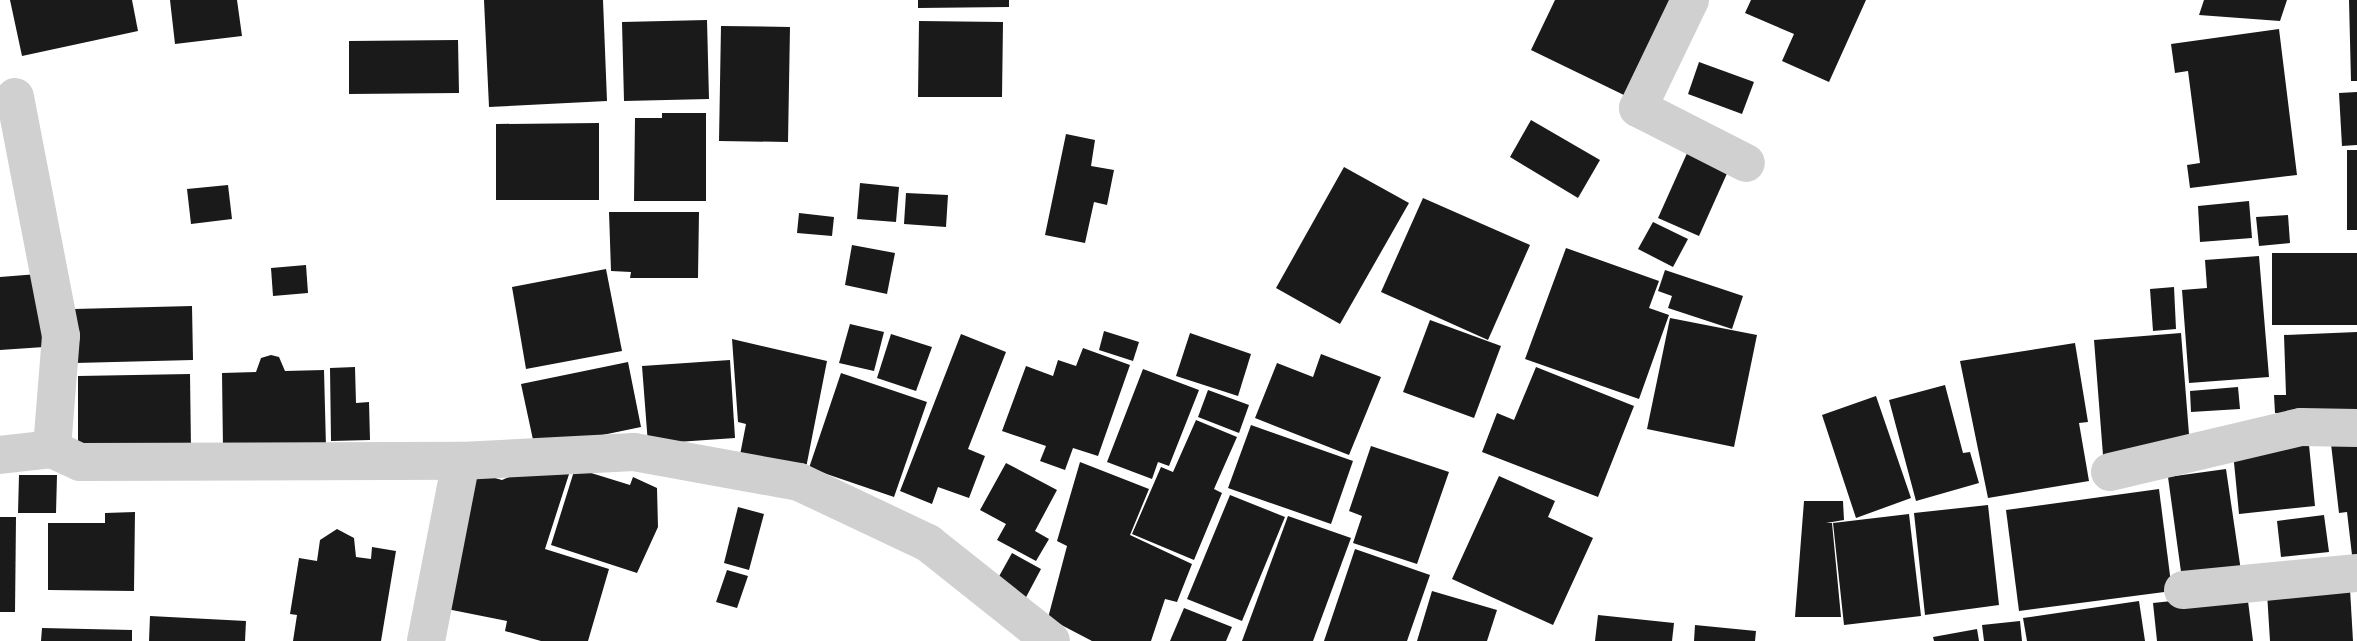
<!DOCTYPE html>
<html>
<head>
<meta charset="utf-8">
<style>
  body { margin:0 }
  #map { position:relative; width:2357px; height:641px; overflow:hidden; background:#fff; font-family:"DejaVu Sans",sans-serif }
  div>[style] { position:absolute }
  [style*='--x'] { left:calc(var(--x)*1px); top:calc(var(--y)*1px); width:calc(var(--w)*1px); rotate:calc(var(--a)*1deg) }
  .building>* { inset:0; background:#1a1a1a }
  .minor>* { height:38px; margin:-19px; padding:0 19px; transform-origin:19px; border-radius:19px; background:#d0d0d0 }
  span { translate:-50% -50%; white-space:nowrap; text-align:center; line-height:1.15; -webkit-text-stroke:7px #fff; paint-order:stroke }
</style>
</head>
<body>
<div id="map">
  <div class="building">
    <div style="clip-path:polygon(10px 0,132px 0,138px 31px,22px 56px)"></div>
    <div style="clip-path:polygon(170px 0,237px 0,242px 36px,175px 44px)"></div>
    <div style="clip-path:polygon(484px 0,603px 0,607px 101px,489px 107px)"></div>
    <div style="clip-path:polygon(918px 0,1009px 0,1009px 7px,918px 8px)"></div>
    <div style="clip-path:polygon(1555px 0,1676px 0,1628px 97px,1531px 50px)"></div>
    <div style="clip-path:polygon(1751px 0,1866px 0,1829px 82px,1782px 61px,1794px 34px,1745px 13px)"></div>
    <div style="clip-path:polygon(2204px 0,2287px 0,2280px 21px,2199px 15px)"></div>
    <div style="clip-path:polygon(2349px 0,2357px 0,2357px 81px,2351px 81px)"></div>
    <div style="clip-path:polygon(707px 20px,709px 99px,624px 101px,622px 22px)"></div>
    <div style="clip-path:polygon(919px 21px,1003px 22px,1002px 97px,918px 97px)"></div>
    <div style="clip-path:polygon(721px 26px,790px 27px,788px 142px,719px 141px)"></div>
    <div style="clip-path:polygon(2279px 29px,2297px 175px,2190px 188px,2187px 165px,2200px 163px,2188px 71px,2175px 73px,2171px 44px)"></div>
    <div style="clip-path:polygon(458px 40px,459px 93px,349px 94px,349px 41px)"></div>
    <div style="clip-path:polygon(1699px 62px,1754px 82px,1742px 114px,1688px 94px)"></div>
    <div style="clip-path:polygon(2357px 92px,2357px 145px,2342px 146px,2339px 93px)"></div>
    <div style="clip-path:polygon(662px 113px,706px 113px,706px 201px,634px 201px,635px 118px,662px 118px)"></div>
    <div style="clip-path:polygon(1531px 120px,1600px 160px,1578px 198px,1510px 157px)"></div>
    <div style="clip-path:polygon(599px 123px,599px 200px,496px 200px,496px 124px)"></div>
    <div style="clip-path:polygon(1066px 134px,1095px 140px,1091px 166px,1114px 170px,1107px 205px,1094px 202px,1085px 243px,1045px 235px)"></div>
    <div style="clip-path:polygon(2347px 150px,2357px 150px,2357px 230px,2347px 230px)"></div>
    <div style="clip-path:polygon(1688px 151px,1729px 169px,1699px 236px,1658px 218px)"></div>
    <div style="clip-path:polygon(1344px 167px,1409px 203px,1340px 324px,1276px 288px)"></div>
    <div style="clip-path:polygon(860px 183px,899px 187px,896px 222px,857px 219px)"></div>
    <div style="clip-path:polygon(228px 185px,232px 219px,191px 224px,187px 189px)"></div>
    <div style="clip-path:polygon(906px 193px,948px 195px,946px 227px,904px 224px)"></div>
    <div style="clip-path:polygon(1423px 198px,1530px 245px,1488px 340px,1381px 292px)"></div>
    <div style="clip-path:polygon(2249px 201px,2252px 238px,2200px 242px,2198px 206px)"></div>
    <div style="clip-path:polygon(609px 212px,699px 212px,698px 278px,630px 278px,631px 272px,611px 271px)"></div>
    <div style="clip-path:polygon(799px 213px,834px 217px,832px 236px,797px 233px)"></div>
    <div style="clip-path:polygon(2288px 215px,2290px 243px,2259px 246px,2256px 217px)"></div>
    <div style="clip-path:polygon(1653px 222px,1688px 239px,1673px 267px,1638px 249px)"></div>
    <div style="clip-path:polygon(852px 245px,895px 253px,887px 294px,845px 285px)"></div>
    <div style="clip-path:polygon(1566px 248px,1659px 281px,1649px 308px,1669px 315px,1639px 399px,1525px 359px)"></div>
    <div style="clip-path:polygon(2272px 253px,2357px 253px,2357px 325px,2272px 325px)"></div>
    <div style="clip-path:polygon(2259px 256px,2269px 377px,2189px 383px,2182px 290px,2207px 288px,2205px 260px)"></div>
    <div style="clip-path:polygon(306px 265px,308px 293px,273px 296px,271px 268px)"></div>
    <div style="clip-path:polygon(606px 269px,622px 351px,526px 369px,512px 287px)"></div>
    <div style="clip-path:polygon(1665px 270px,1743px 296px,1732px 329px,1668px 308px,1672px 296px,1658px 291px)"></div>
    <div style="clip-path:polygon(38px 274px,44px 347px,0 350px,0 277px)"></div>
    <div style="clip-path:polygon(2174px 287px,2176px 329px,2153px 331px,2150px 289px)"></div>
    <div style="clip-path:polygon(192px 306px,193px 360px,75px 363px,74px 309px)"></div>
    <div style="clip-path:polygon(1670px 318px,1757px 335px,1734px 447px,1647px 429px)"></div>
    <div style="clip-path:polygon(1430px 320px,1501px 346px,1474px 418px,1403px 392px)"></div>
    <div style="clip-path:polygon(850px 324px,884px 332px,874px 371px,839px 363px)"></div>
    <div style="clip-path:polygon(1104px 331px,1139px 342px,1133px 361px,1099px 350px)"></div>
    <div style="clip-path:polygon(2357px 332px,2357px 416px,2275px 413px,2274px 395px,2286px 395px,2284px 335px)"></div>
    <div style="clip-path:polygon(1190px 333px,1251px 354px,1238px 396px,1176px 376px)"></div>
    <div style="clip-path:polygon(2181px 333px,2190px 447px,2103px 455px,2094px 340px)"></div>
    <div style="clip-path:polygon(891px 334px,932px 347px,916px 391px,877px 378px)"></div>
    <div style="clip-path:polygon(961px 334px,1006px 352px,968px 449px,985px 456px,969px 498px,938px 487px,932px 504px,900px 491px)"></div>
    <div style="clip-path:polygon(732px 339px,827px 361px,806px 468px,740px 455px,746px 424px,738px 422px)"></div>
    <div style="clip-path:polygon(2075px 343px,2088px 422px,2079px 423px,2089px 481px,1988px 498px,1960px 361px)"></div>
    <div style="clip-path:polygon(1083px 348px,1130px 365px,1098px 456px,1073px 448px,1065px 470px,1040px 461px,1046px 446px,1002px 431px,1026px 366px,1053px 376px,1058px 360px,1076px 366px)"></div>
    <div style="clip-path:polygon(1321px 354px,1381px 377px,1349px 455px,1255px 418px,1277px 363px,1313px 377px)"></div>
    <div style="clip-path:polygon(271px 355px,279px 357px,285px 371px,324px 370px,326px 447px,223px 450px,222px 373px,256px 372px,261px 358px)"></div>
    <div style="clip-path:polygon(730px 360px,735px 438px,648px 444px,642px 366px)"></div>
    <div style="clip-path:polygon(628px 362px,641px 427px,535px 449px,521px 384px)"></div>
    <div style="clip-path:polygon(355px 367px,356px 403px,369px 402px,370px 440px,331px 441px,330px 368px)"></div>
    <div style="clip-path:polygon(1536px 367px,1634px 406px,1598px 497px,1482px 452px,1497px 413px,1514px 420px)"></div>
    <div style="clip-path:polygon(1143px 369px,1199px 390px,1169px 466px,1158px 462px,1152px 479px,1107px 462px)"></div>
    <div style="clip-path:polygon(841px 373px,927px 402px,894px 497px,809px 468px)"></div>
    <div style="clip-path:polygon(190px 374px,191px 450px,78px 452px,78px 376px)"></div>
    <div style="clip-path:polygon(1945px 385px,1963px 453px,1970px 452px,1979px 483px,1916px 501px,1889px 400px)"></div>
    <div style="clip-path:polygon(2238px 387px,2240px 409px,2191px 412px,2190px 391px)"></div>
    <div style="clip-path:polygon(1208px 390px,1249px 405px,1239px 433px,1198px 417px)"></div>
    <div style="clip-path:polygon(1876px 396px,1911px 498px,1856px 518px,1822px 415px)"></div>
    <div style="clip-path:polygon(1196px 420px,1237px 437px,1214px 489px,1222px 493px,1194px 560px,1132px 534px,1161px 467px,1173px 472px)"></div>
    <div style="clip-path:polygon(1251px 425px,1353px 461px,1331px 524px,1228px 488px)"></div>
    <div style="clip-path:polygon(2357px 441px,2357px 555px,2352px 555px,2347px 512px,2339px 513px,2331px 444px)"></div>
    <div style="clip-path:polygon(2309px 445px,2315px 506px,2239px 514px,2233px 452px)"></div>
    <div style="clip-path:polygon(1371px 446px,1449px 472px,1417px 564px,1353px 543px,1362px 516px,1349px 511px)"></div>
    <div style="clip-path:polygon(1080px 462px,1149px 489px,1130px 535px,1192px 564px,1177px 602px,1165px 599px,1151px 641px,1092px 641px,1048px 618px,1067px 546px,1057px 541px)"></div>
    <div style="clip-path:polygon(1006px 463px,1057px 490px,1035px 531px,1049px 539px,1036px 561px,997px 540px,1006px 524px,980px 510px)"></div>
    <div style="clip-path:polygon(534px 466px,571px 468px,545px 549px,609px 569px,588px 641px,541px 641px,505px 631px,507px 621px,442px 608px,473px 472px,502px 480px)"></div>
    <div style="clip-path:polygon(575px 468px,630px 485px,633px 477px,657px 488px,658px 527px,637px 573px,551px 545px)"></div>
    <div style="clip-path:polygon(2226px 469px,2241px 571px,2182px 579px,2168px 477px)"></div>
    <div style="clip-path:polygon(19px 475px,57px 475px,56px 513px,18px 513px)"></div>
    <div style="clip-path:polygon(1499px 476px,1555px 501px,1548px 517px,1593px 538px,1553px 625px,1452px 579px)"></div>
    <div style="clip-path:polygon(2159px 489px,2172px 591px,2019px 611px,2006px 510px)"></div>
    <div style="clip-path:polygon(1230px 495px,1285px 517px,1242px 621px,1187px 599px)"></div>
    <div style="clip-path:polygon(1804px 501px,1843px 501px,1844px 520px,1826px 523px,1832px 523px,1841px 617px,1795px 617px)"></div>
    <div style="clip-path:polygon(1988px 505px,1999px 605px,1925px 615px,1914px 513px)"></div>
    <div style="clip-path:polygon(738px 507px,764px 514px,749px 570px,724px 563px)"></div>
    <div style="clip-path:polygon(135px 512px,134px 591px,48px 590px,48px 523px,105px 523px,105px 513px)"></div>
    <div style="clip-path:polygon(1909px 514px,1921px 616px,1844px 625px,1833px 523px)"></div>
    <div style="clip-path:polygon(2324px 515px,2329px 552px,2281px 557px,2277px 521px)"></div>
    <div style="clip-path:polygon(1288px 516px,1351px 538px,1313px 641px,1242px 641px)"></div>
    <div style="clip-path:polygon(0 517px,16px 517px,15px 612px,0 612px)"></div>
    <div style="clip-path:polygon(337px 529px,354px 538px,356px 557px,371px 559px,372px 547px,396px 551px,381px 641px,293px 641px,297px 615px,290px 614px,299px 558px,317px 561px,320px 540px)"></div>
    <div style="clip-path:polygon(1355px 549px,1430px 575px,1407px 641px,1324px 641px)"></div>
    <div style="clip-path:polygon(1012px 553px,1041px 569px,1024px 601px,997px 580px)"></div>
    <div style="clip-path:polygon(727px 570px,748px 576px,737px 608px,716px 602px)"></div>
    <div style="clip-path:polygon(2350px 589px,2353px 641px,2270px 641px,2267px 593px)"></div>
    <div style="clip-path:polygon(1432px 591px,1497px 610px,1487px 641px,1417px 641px)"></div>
    <div style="clip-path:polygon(2247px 593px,2253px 641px,2157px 641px,2153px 603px)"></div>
    <div style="clip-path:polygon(2139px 601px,2145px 641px,2027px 641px,2023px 618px)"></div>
    <div style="clip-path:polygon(1184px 608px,1232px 627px,1226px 641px,1170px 641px)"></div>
    <div style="clip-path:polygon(1598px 615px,1674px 623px,1672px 641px,1595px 641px)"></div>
    <div style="clip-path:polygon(150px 616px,246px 621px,245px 641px,149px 641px)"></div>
    <div style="clip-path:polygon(2020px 621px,2022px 641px,1984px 641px,1982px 625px)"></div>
    <div style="clip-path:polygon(1695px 625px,1756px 631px,1755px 641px,1694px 641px)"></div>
    <div style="clip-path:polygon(42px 628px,132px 630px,132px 641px,41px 641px)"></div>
    <div style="clip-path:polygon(1977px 629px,1979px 641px,1934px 641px,1933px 637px)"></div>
  </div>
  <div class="minor">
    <div style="--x:1690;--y:0;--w:120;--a:115.7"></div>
    <div style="--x:1638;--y:108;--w:121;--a:27"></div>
    <div style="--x:15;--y:97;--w:243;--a:79.1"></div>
    <div style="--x:61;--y:336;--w:113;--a:94.6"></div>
    <div style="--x:0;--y:455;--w:52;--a:-6.6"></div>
    <div style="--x:52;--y:449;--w:31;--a:25"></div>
    <div style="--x:80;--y:462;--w:381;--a:-0.2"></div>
    <div style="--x:461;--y:461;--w:173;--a:-3"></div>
    <div style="--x:634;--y:452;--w:168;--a:10.3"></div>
    <div style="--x:799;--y:482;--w:143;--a:25.3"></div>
    <div style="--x:928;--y:543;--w:157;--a:38.5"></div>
    <div style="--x:2110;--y:472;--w:196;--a:-13.3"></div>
    <div style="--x:2301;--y:427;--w:56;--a:1"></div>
    <div style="--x:2183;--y:590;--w:175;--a:-5.6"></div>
    <div style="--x:426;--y:641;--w:183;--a:-79"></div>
  </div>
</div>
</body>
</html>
